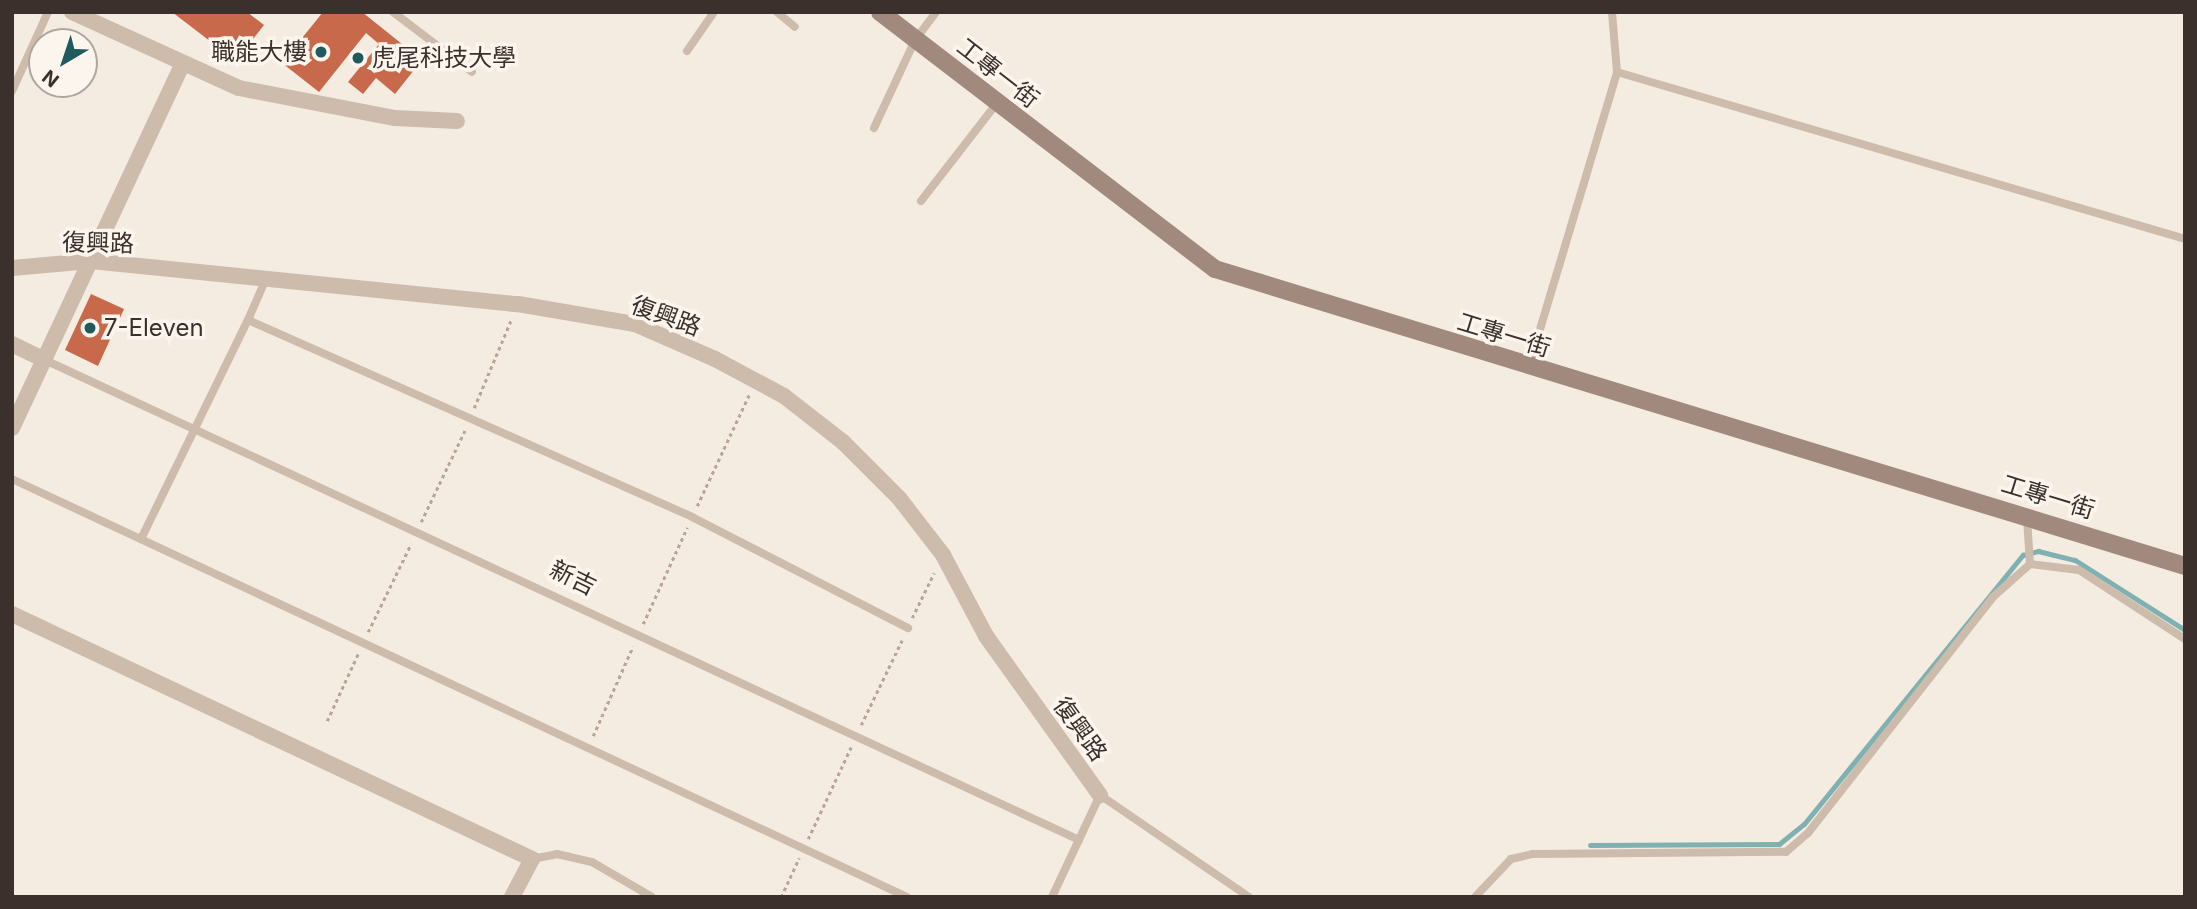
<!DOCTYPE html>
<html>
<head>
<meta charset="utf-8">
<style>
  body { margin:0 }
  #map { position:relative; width:2197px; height:909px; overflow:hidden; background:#f4ebe1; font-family:Inter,"Noto Sans TC",sans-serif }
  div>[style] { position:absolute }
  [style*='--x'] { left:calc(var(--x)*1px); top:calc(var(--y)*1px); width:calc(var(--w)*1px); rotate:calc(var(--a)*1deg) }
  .stream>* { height:5px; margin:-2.5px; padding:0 2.5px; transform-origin:2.5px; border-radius:2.5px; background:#7fb0b2 }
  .building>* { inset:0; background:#c8694b }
  .path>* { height:2.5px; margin-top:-1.25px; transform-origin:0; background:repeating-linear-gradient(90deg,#b9a596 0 3.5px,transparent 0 7px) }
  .lane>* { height:8px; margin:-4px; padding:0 4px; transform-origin:4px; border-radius:4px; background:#cdbbac }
  .street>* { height:16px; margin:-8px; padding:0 8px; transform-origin:8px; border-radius:8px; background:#cdbbac }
  .secondary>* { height:18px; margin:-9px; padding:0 9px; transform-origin:9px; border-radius:9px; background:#a18a7d }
  .dots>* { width:19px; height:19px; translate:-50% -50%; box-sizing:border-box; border:4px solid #fbf5ee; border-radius:50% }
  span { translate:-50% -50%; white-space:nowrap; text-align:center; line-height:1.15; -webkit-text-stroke:7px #fbf5ee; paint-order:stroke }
  .poi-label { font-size:24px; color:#3b302b }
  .right { translate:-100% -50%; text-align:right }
  .left { translate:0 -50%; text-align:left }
  .street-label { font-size:24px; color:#3b302b }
  .frame { position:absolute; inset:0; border:14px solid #3b302b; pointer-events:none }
  .north { position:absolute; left:28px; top:28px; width:70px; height:70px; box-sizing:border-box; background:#fbf5ee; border:2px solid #aea6a0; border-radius:50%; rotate:219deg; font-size:19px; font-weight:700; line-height:28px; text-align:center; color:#3b302b }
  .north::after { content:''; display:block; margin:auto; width:24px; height:32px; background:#1f5a5e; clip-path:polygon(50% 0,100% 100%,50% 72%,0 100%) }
</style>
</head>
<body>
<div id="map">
  <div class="stream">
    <div style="--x:1590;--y:845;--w:189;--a:-0.3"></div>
    <div style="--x:1779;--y:844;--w:32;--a:-39"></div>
    <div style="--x:1804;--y:824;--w:347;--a:-50.9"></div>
    <div style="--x:2023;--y:555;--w:16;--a:-15"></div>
    <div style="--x:2038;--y:551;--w:38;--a:14"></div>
    <div style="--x:2075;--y:560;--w:130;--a:32.5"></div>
  </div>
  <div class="building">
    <div style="clip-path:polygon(172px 12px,247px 12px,264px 25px,236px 61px)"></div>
    <div style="clip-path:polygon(323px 12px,362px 12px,422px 60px,395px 94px,376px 78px,363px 94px,348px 82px,379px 44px,366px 33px,319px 92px,282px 63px)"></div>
    <div style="clip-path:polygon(91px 294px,124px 309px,98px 366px,65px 350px)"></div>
  </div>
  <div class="path">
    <div style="--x:474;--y:408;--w:95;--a:-67.2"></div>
    <div style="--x:697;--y:506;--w:123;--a:-64.9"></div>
    <div style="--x:421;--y:522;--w:102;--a:-64.4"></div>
    <div style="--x:912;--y:618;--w:50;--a:-63.9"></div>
    <div style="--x:643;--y:624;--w:106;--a:-65.4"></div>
    <div style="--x:368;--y:632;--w:98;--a:-64"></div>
    <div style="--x:327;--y:721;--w:74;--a:-65.2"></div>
    <div style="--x:861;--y:725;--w:94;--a:-64.2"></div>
    <div style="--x:593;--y:736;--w:98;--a:-66"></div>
    <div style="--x:808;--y:839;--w:102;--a:-64.9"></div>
    <div style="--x:781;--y:897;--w:43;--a:-65.2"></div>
  </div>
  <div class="lane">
    <div style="--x:393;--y:12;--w:99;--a:37.2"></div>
    <div style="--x:777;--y:12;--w:23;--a:40"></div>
    <div style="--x:687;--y:51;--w:47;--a:-55.3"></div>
    <div style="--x:1617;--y:72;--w:592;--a:16.38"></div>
    <div style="--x:12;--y:91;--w:87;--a:-65.5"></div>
    <div style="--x:874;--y:128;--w:97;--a:-65"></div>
    <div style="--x:915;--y:40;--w:35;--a:-53"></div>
    <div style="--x:921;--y:201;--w:124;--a:-52.2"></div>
    <div style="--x:265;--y:281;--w:43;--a:113.6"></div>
    <div style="--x:248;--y:320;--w:486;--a:23.9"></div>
    <div style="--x:692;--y:517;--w:243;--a:27.2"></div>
    <div style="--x:45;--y:360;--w:1140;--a:24.9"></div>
    <div style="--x:1529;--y:366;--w:307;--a:-73.3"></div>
    <div style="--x:1617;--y:72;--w:60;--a:-94.8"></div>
    <div style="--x:12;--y:479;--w:988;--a:25.03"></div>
    <div style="--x:2027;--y:518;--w:46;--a:86.3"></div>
    <div style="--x:141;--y:539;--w:244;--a:-64"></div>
    <div style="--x:532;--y:859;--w:25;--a:-11"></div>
    <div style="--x:557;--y:854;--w:36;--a:13"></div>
    <div style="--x:592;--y:862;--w:69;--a:30.3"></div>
    <div style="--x:1052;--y:897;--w:113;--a:-64.8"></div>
    <div style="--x:1100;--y:795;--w:181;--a:34.4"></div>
    <div style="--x:1475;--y:897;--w:52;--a:-46.5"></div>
    <div style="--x:1511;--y:859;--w:23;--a:-13"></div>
    <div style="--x:1533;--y:854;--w:253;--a:-0.5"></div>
    <div style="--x:1786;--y:852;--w:29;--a:-41"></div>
    <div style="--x:1808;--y:833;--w:300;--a:-51.9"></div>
    <div style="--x:1993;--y:597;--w:50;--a:-41.7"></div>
    <div style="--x:2030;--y:564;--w:49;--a:7"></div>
    <div style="--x:2079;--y:570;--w:126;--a:33.1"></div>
  </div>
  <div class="street">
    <div style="--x:72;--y:12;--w:183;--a:24.5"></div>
    <div style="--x:239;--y:88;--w:159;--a:10.9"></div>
    <div style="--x:395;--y:118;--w:62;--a:2.8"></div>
    <div style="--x:12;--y:268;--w:79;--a:-5.1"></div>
    <div style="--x:91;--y:261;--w:429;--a:5.8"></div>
    <div style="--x:518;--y:304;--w:119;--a:9.7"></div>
    <div style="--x:635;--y:324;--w:87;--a:23.6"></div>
    <div style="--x:715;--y:359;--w:78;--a:28.2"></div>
    <div style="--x:784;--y:396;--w:75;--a:37.9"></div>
    <div style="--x:843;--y:442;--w:79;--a:45"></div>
    <div style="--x:899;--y:498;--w:72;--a:52.3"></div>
    <div style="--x:943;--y:555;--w:92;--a:62"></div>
    <div style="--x:986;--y:636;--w:196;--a:54.4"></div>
    <div style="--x:12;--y:344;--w:37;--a:26"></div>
    <div style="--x:12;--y:428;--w:401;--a:-64.9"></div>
    <div style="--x:12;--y:614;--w:575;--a:25.23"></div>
    <div style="--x:532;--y:859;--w:43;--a:117.8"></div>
  </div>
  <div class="secondary">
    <div style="--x:880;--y:12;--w:422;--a:37.5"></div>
    <div style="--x:1215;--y:269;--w:1014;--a:17.02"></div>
  </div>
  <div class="dots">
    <div style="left:321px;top:52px;background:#1f5a5e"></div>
    <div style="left:358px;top:58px;background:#1f5a5e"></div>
    <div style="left:90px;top:328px;background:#1f5a5e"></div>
  </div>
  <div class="poi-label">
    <span class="right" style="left:307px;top:52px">職能大樓</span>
    <span class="left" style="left:372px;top:58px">虎尾科技大學</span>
    <span class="left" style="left:104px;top:328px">7-Eleven</span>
  </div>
  <div class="street-label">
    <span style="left:998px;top:73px;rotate:38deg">工專一街</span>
    <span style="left:98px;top:243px;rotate:1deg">復興路</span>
    <span style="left:666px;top:316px;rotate:20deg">復興路</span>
    <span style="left:1504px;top:335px;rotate:17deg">工專一街</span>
    <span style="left:2048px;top:497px;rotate:17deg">工專一街</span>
    <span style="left:573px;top:578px;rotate:26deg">新吉</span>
    <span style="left:1080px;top:729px;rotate:54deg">復興路</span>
  </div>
  <div class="frame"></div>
  <div class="north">N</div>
</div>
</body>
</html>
